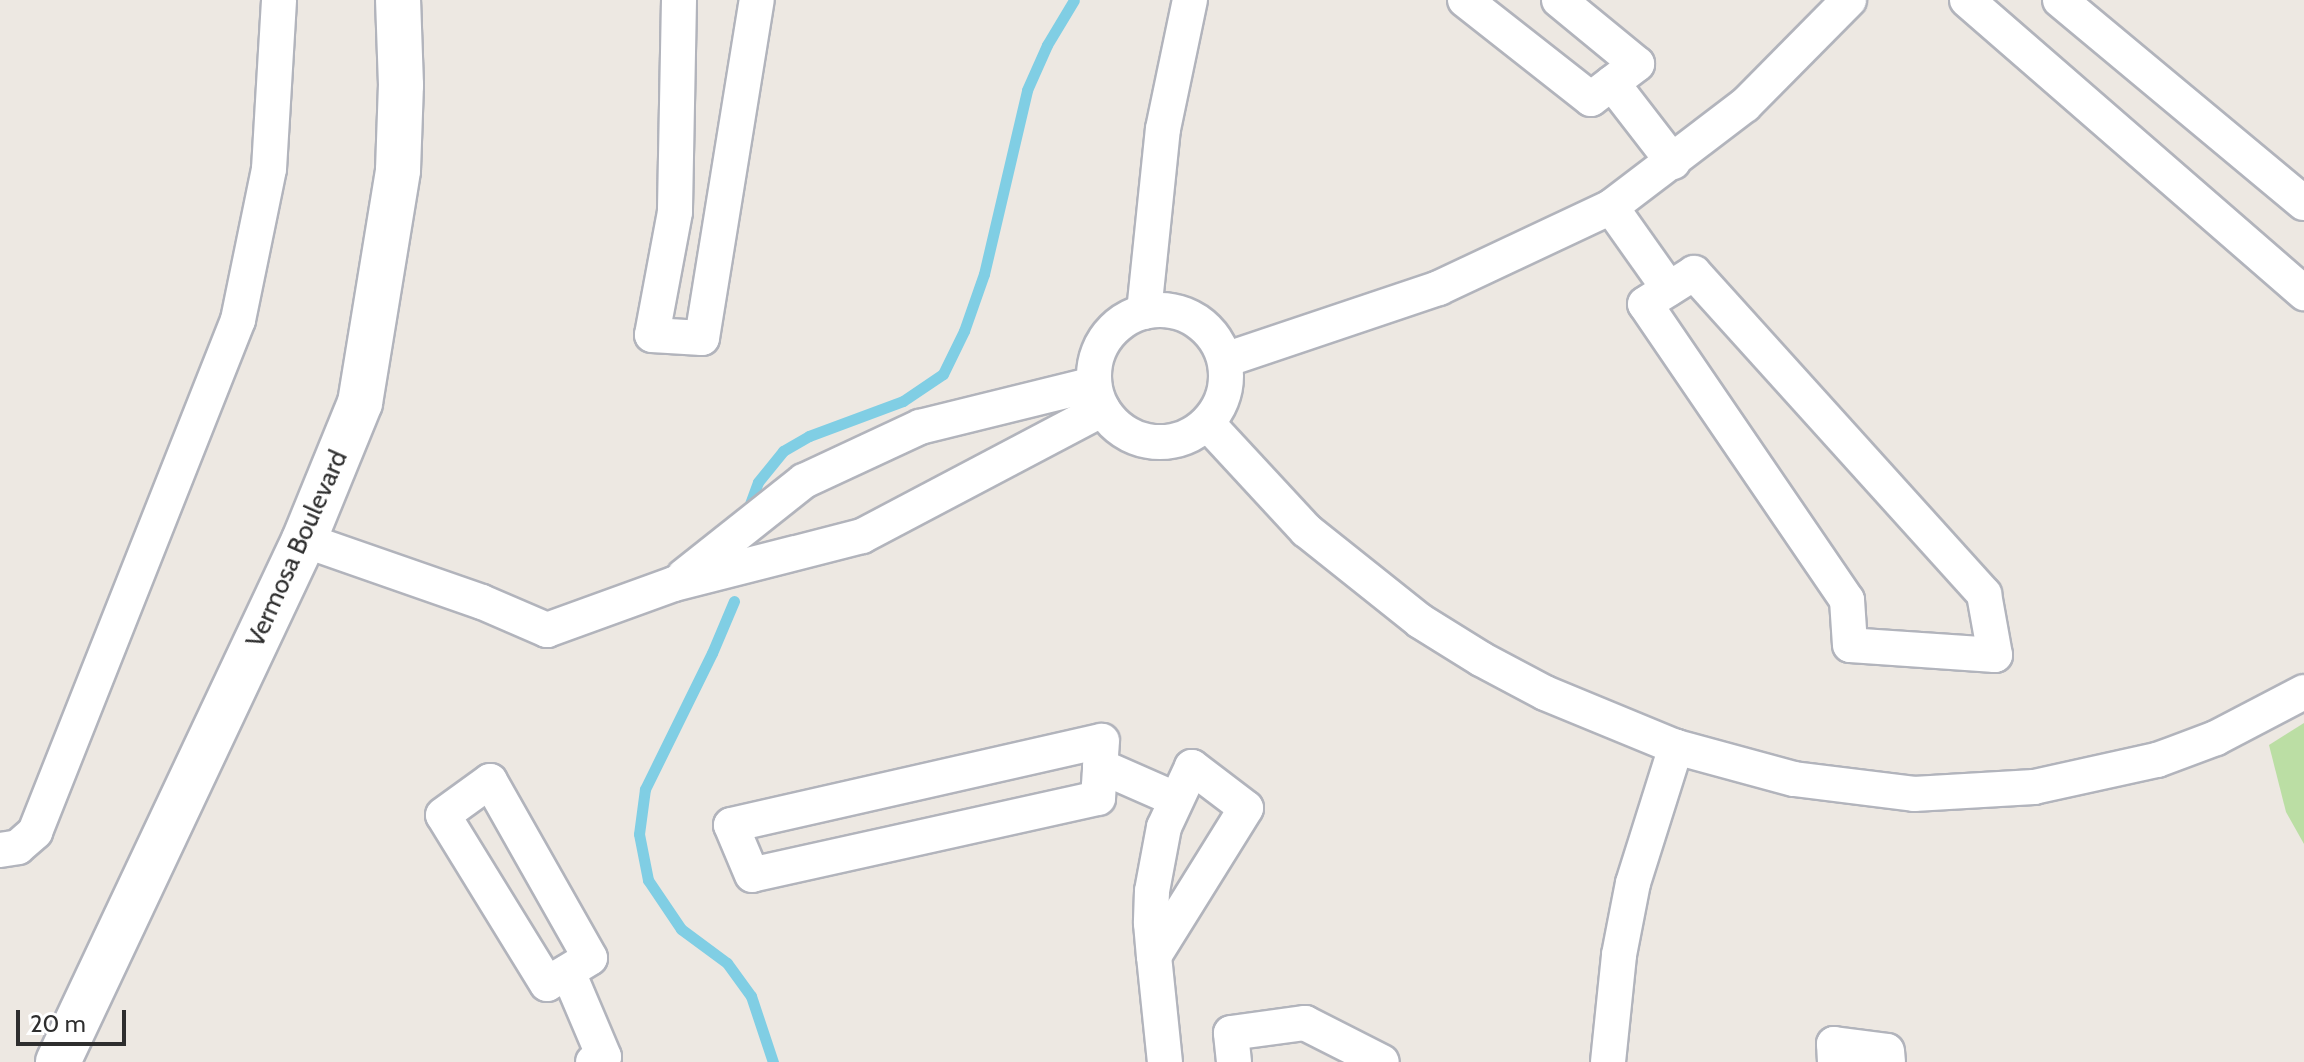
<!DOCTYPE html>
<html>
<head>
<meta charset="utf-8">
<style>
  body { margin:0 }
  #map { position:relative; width:2304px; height:1062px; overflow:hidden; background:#ede8e2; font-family:Cabin,sans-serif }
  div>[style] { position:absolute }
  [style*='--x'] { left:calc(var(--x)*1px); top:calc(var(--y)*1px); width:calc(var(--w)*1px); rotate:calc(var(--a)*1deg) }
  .green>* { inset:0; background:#bbdea4 }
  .stream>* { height:11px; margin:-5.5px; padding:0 5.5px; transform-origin:5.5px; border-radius:5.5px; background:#80cee4 }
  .roads { filter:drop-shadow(2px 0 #b2b4bc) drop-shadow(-2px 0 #b2b4bc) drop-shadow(0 2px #b2b4bc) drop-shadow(0 -2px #b2b4bc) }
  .minor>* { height:34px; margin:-17px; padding:0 17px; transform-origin:17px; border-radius:17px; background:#fff }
  .minor>.ring { margin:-17px; padding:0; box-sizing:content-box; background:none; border:34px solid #fff; border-radius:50% }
  .secondary>* { height:44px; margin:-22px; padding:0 22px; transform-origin:22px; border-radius:22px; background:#fff }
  span { translate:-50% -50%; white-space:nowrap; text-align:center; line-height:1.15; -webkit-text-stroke:6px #fff; paint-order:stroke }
  .street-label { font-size:26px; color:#2e2e2e }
  .scale { position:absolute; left:16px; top:1010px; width:110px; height:36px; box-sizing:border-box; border:4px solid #2e2e2e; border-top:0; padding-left:10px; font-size:24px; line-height:28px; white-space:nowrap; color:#2e2e2e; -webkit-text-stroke:6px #fff; paint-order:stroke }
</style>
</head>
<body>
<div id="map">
  <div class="green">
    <div style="clip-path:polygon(2304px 723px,2304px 844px,2286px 812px,2269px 745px)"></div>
  </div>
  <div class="stream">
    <div style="--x:750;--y:504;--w:23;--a:-70"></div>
    <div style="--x:758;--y:482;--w:40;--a:-51"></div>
    <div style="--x:783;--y:451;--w:30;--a:-30"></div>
    <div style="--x:809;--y:436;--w:100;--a:-20.4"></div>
    <div style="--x:903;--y:401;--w:48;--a:-34"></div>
    <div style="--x:943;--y:374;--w:48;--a:-64"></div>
    <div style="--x:964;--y:331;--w:60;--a:-70.7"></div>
    <div style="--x:984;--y:274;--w:189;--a:-76.8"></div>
    <div style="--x:1027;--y:90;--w:49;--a:-66"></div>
    <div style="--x:1047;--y:45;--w:52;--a:-59"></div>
    <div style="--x:734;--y:601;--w:56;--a:112.9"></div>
    <div style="--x:712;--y:653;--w:152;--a:116.2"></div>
    <div style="--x:645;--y:789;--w:45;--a:97.6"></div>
    <div style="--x:639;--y:834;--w:47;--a:78.9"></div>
    <div style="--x:648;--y:880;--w:59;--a:56"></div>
    <div style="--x:681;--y:929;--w:57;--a:36.5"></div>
    <div style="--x:727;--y:963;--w:41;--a:54"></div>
    <div style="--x:751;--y:996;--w:70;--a:71.6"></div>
  </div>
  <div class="roads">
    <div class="minor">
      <div style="--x:679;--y:0;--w:212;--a:91.1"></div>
      <div style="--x:675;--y:212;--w:125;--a:100.6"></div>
      <div style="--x:652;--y:335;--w:50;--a:3.4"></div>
      <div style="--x:702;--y:338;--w:342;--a:-80.8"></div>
      <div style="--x:1465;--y:0;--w:160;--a:38.2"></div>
      <div style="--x:1591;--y:99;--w:58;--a:-37.3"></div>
      <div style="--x:1637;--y:64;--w:101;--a:-140.6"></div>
      <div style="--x:1967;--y:0;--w:447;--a:41"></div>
      <div style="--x:2060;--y:0;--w:317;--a:39.8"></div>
      <div style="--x:1612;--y:83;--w:100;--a:52.3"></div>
      <div style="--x:1611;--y:207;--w:100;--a:54.7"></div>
      <div style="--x:1694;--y:273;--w:433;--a:47.9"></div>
      <div style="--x:1984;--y:594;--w:62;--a:79.8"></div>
      <div style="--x:1995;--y:655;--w:145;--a:-176.1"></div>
      <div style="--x:1850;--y:645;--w:45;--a:-93.8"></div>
      <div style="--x:1847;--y:600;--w:358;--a:-124.3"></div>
      <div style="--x:1645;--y:304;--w:58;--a:-32.3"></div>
      <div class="ring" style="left:1094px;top:310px;width:98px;height:98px"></div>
      <div style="--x:1144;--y:312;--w:184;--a:-84.1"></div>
      <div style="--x:1163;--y:129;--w:132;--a:-78.2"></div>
      <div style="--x:1225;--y:360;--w:226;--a:-18.6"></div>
      <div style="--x:1439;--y:288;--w:190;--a:-25.2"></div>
      <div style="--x:1611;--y:207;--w:168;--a:-37.3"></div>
      <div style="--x:1745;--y:105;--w:148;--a:-45.3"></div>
      <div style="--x:1207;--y:423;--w:146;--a:47.2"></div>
      <div style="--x:1306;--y:530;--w:146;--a:38.6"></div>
      <div style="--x:1420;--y:621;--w:72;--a:31.9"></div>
      <div style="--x:1481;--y:659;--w:72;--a:28"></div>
      <div style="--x:1545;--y:693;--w:142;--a:22.4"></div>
      <div style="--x:1676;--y:747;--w:122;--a:15.2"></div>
      <div style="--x:1794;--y:779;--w:121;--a:7.1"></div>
      <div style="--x:1914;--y:794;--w:120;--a:-3.3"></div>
      <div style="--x:2034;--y:787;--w:126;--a:-12.4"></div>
      <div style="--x:2157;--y:760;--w:63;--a:-20.4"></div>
      <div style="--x:2216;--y:738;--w:99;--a:-27.6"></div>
      <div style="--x:304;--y:540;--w:188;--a:19.2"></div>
      <div style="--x:482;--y:602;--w:71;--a:23.3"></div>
      <div style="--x:547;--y:630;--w:135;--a:-19.9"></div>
      <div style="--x:674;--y:584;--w:194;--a:-14.3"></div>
      <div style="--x:862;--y:536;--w:272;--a:-27.8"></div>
      <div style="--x:684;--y:576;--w:153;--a:-38.4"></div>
      <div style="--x:804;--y:481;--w:128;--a:-25"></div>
      <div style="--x:920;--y:427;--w:179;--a:-13.9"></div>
      <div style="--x:1102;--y:741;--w:57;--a:94"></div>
      <div style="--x:1098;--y:798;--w:354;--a:167.5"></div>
      <div style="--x:752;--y:875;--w:54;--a:-112.8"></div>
      <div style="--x:731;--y:825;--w:380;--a:-12.8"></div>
      <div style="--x:1100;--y:766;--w:82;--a:23.7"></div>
      <div style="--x:490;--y:781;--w:203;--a:60.5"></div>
      <div style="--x:590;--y:958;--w:50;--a:148.8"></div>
      <div style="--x:547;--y:984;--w:198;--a:-121.6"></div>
      <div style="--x:443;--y:815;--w:58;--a:-35.9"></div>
      <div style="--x:0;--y:850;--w:18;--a:-9"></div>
      <div style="--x:18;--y:847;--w:23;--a:-41"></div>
      <div style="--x:35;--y:832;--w:551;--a:-68.37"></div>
      <div style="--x:238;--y:320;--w:154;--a:-78.4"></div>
      <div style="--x:269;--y:169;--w:169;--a:-86.6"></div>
      <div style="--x:1154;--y:956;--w:174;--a:-58.1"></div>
      <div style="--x:1246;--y:808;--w:68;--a:-142.8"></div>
      <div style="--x:1192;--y:767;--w:66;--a:115"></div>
      <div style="--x:1164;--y:827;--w:65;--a:100.6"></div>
      <div style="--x:1152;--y:891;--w:32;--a:92"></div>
      <div style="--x:1151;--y:923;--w:33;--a:85"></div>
      <div style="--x:1154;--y:956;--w:107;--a:84.1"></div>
      <div style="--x:568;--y:972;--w:92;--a:67"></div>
      <div style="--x:604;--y:1057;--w:12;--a:156"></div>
      <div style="--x:1234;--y:1062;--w:29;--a:-96"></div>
      <div style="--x:1231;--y:1033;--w:75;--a:-7.7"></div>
      <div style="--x:1305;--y:1023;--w:86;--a:26.9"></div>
      <div style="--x:1608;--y:1062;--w:108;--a:-84.1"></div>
      <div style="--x:1619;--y:955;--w:73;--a:-79"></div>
      <div style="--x:1633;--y:883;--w:143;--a:-72.5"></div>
      <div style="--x:1835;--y:1062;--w:18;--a:-93"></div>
      <div style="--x:1834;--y:1044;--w:53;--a:7.5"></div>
      <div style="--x:1887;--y:1051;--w:11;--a:85"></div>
    </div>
    <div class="secondary">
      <div style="--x:58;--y:1062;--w:577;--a:-64.77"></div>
      <div style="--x:304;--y:540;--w:148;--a:-67.8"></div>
      <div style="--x:360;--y:403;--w:236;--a:-80.7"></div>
      <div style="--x:398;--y:170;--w:85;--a:-88"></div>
      <div style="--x:401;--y:85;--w:85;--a:-92"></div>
    </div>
  </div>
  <div class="street-label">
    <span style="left:297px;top:549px;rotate:-66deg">Vermosa Boulevard</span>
  </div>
  <div class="scale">20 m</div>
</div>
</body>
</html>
